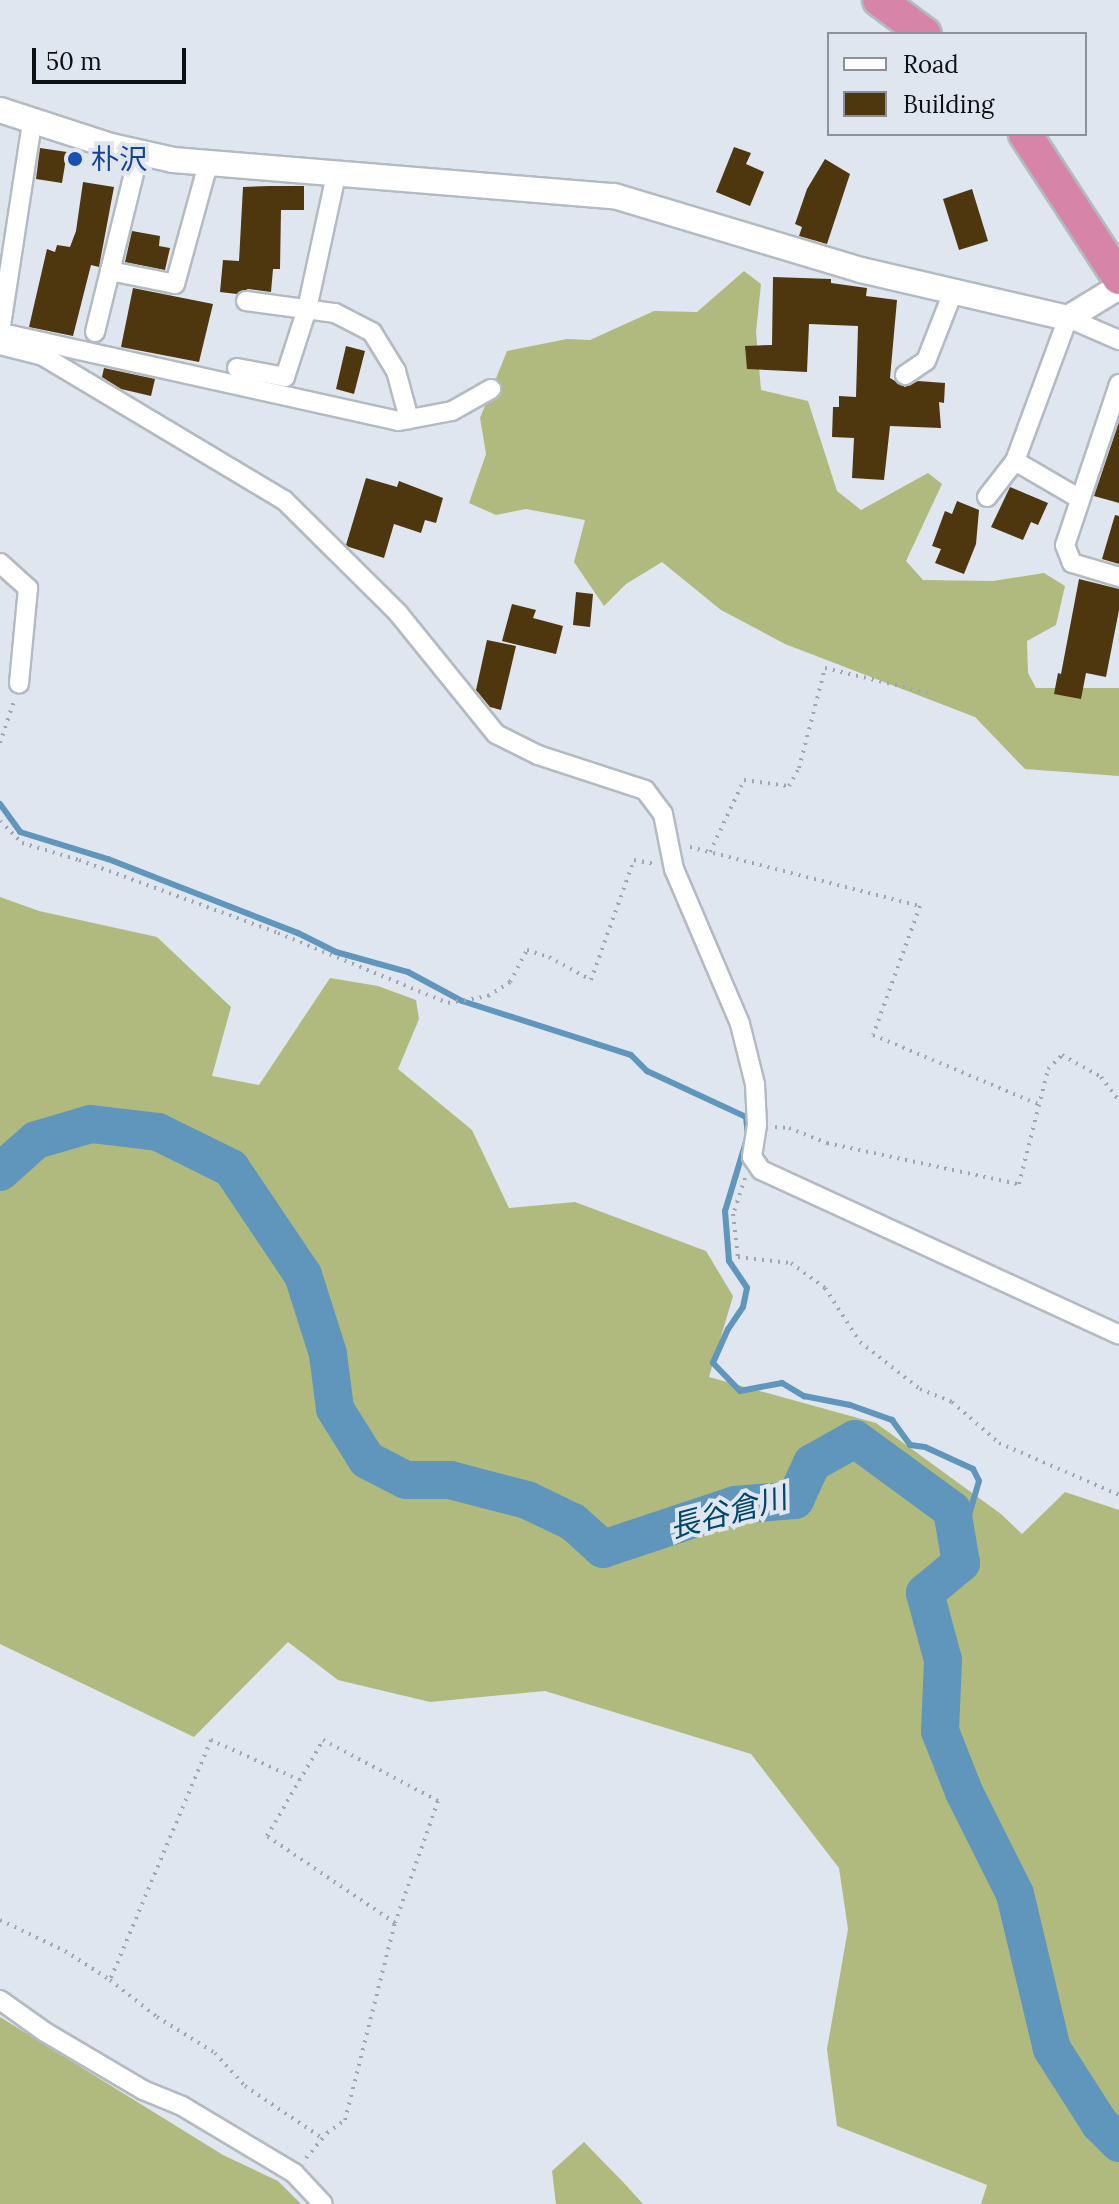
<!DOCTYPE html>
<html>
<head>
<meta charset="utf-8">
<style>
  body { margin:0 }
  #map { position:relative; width:1119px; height:2204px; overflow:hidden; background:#dfe6ef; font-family:Lora,"Noto Sans JP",serif }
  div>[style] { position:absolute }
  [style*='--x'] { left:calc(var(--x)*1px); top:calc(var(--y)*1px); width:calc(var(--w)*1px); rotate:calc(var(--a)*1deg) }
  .forest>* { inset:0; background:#b0ba7f }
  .stream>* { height:6px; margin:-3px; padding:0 3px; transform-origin:3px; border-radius:3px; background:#6096bb }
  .river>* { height:38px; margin:-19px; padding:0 19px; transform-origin:19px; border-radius:19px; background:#6096bb }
  .building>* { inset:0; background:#4e370e }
  .path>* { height:4px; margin-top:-2px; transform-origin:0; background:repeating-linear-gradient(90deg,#a0a6ad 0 2px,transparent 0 8px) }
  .roads { filter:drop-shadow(2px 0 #b3bac2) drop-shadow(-2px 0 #b3bac2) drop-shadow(0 2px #b3bac2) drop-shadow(0 -2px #b3bac2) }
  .minor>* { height:18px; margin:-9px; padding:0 9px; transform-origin:9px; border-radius:9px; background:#fff }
  .tertiary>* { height:24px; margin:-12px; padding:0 12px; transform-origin:12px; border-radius:12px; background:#fff }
  .trunk>* { height:32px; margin:-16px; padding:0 16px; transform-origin:16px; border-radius:16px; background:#d684a8 }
  .dots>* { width:22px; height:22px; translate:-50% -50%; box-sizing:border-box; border:4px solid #dfe6ef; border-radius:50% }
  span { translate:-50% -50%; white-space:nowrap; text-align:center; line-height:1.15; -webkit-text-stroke:8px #dfe6ef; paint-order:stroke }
  .transit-label { font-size:28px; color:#164399 }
  .left { translate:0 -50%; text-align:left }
  .water-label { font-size:30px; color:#00456a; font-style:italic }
  .legend { position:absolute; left:827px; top:32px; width:260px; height:104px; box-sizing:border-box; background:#dfe6ef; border:2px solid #8b9197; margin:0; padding:10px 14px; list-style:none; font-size:24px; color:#0e1114 }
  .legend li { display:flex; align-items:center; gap:16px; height:40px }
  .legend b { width:40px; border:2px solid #8b9197 }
  .scale { position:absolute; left:32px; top:48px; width:154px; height:36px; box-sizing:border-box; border:4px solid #0e1114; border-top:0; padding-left:10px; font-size:24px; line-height:28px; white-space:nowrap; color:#0e1114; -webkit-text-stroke:6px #dfe6ef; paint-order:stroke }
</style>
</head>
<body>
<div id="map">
  <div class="forest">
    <div style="clip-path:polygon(744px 271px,761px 284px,756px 332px,761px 390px,808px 401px,837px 491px,861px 510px,928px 473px,942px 484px,906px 561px,923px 580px,993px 581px,1044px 573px,1065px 586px,1056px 625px,1027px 641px,1028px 673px,1036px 688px,1119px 688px,1119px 776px,1025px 769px,975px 717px,785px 644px,721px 610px,662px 562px,626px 584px,604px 606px,574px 562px,585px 520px,526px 509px,496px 515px,469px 503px,486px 454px,480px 418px,507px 351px,567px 339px,590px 340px,654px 311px,697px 312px)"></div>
    <div style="clip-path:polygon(0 897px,39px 911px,157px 937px,231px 1007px,212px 1076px,259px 1085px,330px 978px,378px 986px,416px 1000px,419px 1019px,398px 1069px,472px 1130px,509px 1208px,575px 1202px,706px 1251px,733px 1296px,709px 1377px,876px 1423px,1001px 1514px,1022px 1534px,1065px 1492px,1119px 1510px,1119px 2204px,981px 2204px,987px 2185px,837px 2126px,827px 2049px,848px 1929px,839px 1868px,751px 1754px,545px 1691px,430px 1702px,338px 1680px,288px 1642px,194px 1737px,0 1644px)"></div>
    <div style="clip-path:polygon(0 2017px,223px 2155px,278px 2181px,301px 2204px,0 2204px)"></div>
    <div style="clip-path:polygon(584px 2142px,623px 2182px,643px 2204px,556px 2204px,552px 2171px)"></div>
  </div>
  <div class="stream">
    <div style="--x:0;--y:804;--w:34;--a:54"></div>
    <div style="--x:20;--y:832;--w:92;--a:17.1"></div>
    <div style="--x:108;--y:859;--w:204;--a:21.3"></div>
    <div style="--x:298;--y:933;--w:42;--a:26.6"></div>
    <div style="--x:336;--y:952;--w:75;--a:15.5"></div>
    <div style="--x:408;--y:972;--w:61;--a:28.2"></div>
    <div style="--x:462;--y:1001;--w:177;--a:17.7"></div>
    <div style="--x:631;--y:1055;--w:23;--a:45"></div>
    <div style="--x:647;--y:1071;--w:109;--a:24.9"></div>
    <div style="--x:746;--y:1117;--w:18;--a:84"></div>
    <div style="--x:748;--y:1135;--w:79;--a:106.8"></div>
    <div style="--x:725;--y:1211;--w:50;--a:85.4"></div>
    <div style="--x:729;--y:1261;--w:32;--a:56"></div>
    <div style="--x:747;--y:1288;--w:19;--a:102"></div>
    <div style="--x:743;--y:1307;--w:27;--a:124"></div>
    <div style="--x:728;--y:1329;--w:37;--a:114"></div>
    <div style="--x:713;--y:1363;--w:39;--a:46"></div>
    <div style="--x:740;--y:1391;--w:43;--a:-10.8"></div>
    <div style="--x:782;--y:1383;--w:26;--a:31"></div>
    <div style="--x:804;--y:1396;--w:47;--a:11.1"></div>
    <div style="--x:850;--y:1405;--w:45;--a:19.7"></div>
    <div style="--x:892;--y:1420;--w:31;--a:54"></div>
    <div style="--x:910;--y:1445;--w:15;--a:8"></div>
    <div style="--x:925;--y:1447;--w:53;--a:24.6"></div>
    <div style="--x:973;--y:1469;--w:13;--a:63"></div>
    <div style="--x:979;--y:1481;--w:71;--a:106.4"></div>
  </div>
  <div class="river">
    <div style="--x:0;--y:1172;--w:48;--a:-41.6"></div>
    <div style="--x:36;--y:1140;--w:57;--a:-16.2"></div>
    <div style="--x:91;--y:1124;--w:67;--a:6.8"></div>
    <div style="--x:158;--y:1132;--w:81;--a:26.3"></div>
    <div style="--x:231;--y:1168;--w:129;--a:56.1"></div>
    <div style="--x:303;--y:1275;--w:83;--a:72.4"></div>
    <div style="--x:328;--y:1354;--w:55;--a:82.7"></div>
    <div style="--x:335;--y:1409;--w:60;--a:57.9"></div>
    <div style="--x:367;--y:1460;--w:44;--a:27.1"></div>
    <div style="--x:406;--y:1480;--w:44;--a:0"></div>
    <div style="--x:450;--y:1480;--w:80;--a:14.6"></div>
    <div style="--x:527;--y:1500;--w:51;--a:25.6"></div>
    <div style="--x:573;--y:1522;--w:40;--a:42"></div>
    <div style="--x:603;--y:1549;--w:139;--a:-18.4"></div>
    <div style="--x:735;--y:1505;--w:60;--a:-4.8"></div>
    <div style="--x:795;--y:1500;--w:41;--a:-65.3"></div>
    <div style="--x:812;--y:1463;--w:49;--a:-29.2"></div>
    <div style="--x:855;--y:1439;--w:120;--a:36.2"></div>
    <div style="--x:952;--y:1510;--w:54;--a:80.4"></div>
    <div style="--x:961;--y:1563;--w:47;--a:140.2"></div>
    <div style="--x:925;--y:1593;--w:69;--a:75"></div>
    <div style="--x:943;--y:1660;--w:71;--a:92.4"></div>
    <div style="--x:940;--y:1731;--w:66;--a:68.5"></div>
    <div style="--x:964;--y:1792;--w:114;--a:63.4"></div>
    <div style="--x:1015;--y:1894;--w:159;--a:76.6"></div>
    <div style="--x:1052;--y:2049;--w:89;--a:57.4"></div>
    <div style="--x:1100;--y:2124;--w:27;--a:45"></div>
  </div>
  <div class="building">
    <div style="clip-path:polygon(734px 147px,751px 153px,746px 164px,764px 172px,750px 206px,716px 192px)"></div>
    <div style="clip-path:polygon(40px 148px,67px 152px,62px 183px,36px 179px)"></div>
    <div style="clip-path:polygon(825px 159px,850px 174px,827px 244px,799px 236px,802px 227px,795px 224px,807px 189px)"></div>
    <div style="clip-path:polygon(83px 182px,114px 187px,99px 267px,91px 265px,73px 336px,29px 327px,47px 249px,55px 252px,57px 245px,70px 247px,76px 231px)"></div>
    <div style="clip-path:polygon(270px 186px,304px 186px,304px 210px,281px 210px,280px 269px,273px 269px,271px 292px,248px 289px,237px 294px,220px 292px,223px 260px,239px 261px,243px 187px)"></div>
    <div style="clip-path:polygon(972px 189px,988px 241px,959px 250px,943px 199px)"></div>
    <div style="clip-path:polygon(132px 231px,160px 236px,159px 246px,170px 248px,165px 270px,125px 262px)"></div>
    <div style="clip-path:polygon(773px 277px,831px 279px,831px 283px,867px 288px,866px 296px,897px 300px,890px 378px,905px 387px,918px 381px,945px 383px,944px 403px,939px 402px,941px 428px,890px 426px,884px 480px,852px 478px,854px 438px,832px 437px,833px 407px,839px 407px,839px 396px,856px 397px,858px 326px,809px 324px,807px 372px,747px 369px,745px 346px,772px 345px)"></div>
    <div style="clip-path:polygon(133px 288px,213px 304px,199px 362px,121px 347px)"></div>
    <div style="clip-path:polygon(346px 346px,365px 351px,354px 394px,336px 389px)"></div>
    <div style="clip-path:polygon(104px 368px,155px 379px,151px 396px,121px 389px,102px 377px)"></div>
    <div style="clip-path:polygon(1119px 422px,1119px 503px,1094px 496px)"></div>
    <div style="clip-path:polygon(366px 478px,397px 487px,399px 481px,443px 498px,436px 523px,425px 520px,421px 533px,394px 524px,384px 558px,349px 547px,346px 545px)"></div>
    <div style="clip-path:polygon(1010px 487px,1048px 503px,1038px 525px,1031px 522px,1023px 540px,991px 527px)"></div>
    <div style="clip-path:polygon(957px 501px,979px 510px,976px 544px,964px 574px,935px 563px,941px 549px,932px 546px,945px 511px,952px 514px)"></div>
    <div style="clip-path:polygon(1115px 515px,1119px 516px,1119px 564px,1102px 559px)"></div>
    <div style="clip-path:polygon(1079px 579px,1119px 589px,1119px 610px,1106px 677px,1086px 673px,1081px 699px,1054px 694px,1058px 673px,1061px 674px)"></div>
    <div style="clip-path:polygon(576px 592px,593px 594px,590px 627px,573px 625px)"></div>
    <div style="clip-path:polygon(512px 604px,536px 610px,533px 618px,563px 626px,556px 654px,502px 641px)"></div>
    <div style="clip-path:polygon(487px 640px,516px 646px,501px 710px,490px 707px,476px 690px)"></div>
  </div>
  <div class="path">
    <div style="--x:0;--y:743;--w:44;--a:-71.6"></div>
    <div style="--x:0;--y:821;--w:31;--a:45"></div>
    <div style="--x:22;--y:843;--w:59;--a:16.6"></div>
    <div style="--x:79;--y:860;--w:212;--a:20.1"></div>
    <div style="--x:278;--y:933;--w:184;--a:22.4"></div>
    <div style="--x:448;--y:1003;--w:41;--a:-9.9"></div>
    <div style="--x:488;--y:996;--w:26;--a:-32"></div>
    <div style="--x:510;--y:982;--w:36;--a:-62"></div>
    <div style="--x:527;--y:950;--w:23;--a:18"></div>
    <div style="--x:549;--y:957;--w:48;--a:28.7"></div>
    <div style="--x:591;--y:980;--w:127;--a:-70.3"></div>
    <div style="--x:634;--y:860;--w:20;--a:11"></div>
    <div style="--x:690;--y:847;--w:237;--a:14.4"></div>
    <div style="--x:920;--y:906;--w:137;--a:110"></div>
    <div style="--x:873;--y:1035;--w:179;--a:22.7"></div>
    <div style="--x:710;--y:852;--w:80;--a:-64.7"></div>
    <div style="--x:744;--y:780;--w:45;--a:7.6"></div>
    <div style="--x:789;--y:786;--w:21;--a:-61"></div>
    <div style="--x:799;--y:768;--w:103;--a:-75.4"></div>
    <div style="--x:825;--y:668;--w:106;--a:13.6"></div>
    <div style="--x:775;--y:1127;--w:14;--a:4"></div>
    <div style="--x:789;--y:1128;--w:41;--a:21.5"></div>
    <div style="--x:827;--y:1143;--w:196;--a:12.1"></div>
    <div style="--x:1019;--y:1184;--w:119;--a:-75.8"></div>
    <div style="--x:1048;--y:1069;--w:20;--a:-45"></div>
    <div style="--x:1062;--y:1055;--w:45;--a:29.4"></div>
    <div style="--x:1101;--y:1077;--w:30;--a:53"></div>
    <div style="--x:745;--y:1178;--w:38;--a:108"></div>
    <div style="--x:733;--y:1214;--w:43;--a:83.4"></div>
    <div style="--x:738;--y:1257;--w:53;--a:6.5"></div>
    <div style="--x:791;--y:1263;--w:42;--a:36.3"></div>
    <div style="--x:825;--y:1288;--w:64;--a:57.1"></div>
    <div style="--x:860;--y:1342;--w:76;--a:38.1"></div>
    <div style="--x:920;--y:1389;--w:35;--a:22"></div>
    <div style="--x:952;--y:1402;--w:62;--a:41.1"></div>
    <div style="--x:999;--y:1443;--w:131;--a:23.4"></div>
    <div style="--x:300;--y:1780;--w:98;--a:-155.8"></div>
    <div style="--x:211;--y:1740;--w:260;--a:112.8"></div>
    <div style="--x:110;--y:1980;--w:60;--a:38.2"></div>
    <div style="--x:157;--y:2017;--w:68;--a:31.8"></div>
    <div style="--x:215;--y:2053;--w:45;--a:47.7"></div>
    <div style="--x:245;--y:2086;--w:93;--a:34"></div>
    <div style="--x:0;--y:1920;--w:72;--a:25.5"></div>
    <div style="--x:65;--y:1951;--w:54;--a:32.8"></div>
    <div style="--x:306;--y:2158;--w:33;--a:-50"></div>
    <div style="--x:327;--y:2133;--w:22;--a:-36"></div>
    <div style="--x:345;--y:2120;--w:203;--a:-75.8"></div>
    <div style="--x:395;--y:1923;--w:155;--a:-145.8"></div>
    <div style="--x:267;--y:1836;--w:111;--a:-59.7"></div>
    <div style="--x:323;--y:1740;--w:130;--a:27.9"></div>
    <div style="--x:438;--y:1801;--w:129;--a:109.4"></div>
  </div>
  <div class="roads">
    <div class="minor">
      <div style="--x:139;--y:153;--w:122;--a:103.8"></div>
      <div style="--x:110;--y:271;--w:66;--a:11.3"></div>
      <div style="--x:175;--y:284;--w:124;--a:-74.6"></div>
      <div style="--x:246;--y:301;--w:90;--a:7.7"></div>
      <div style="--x:335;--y:313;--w:42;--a:27.2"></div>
      <div style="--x:372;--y:332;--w:46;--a:58.4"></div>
      <div style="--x:396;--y:371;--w:50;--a:74.8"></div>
      <div style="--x:0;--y:332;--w:211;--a:-81.3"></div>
      <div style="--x:95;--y:332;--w:63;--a:-76.2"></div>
      <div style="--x:11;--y:335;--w:397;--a:12.5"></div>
      <div style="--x:399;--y:421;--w:54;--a:-10.7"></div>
      <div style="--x:452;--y:411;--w:45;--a:-29.4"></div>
      <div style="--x:0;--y:345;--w:44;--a:14.3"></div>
      <div style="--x:43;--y:356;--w:281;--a:30.9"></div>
      <div style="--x:284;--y:500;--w:161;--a:44.7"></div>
      <div style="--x:398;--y:613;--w:156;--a:51"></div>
      <div style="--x:496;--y:734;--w:47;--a:26.6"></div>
      <div style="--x:538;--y:755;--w:113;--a:18.1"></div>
      <div style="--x:645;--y:790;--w:30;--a:53"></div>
      <div style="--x:663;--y:814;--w:56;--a:78.7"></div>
      <div style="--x:674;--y:869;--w:168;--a:66.9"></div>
      <div style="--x:740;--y:1024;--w:62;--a:76"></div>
      <div style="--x:755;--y:1084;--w:41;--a:87.2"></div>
      <div style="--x:757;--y:1125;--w:32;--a:99"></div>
      <div style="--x:752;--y:1157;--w:16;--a:55"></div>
      <div style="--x:761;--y:1170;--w:394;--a:24.7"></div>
      <div style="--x:237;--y:368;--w:49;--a:10.6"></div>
      <div style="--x:285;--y:377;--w:71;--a:-72.1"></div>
      <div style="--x:307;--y:309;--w:137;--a:-77.8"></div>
      <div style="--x:905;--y:375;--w:25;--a:-34"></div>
      <div style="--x:926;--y:361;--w:74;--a:-68.6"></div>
      <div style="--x:1119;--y:384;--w:170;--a:108.5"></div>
      <div style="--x:1065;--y:545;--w:19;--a:69"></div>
      <div style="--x:1072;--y:563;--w:49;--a:16.6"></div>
      <div style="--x:1015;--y:461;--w:75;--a:30.3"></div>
      <div style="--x:987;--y:497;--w:46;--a:-52.1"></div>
      <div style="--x:1015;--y:461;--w:153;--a:-69.7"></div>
      <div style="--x:1068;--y:318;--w:56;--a:23.3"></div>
      <div style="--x:0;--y:563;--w:38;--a:42"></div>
      <div style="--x:28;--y:588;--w:96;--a:95.4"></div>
      <div style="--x:0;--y:2000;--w:55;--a:35.4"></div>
      <div style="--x:45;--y:2032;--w:114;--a:30.6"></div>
      <div style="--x:143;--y:2090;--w:42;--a:22.3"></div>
      <div style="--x:182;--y:2106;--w:131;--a:30.9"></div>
      <div style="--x:294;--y:2173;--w:42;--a:46.9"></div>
    </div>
    <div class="tertiary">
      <div style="--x:0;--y:110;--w:117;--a:18"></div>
      <div style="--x:111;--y:146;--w:64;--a:12.7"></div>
      <div style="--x:173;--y:160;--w:442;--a:4.7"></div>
      <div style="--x:614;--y:196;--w:258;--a:16.7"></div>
      <div style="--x:861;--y:270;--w:212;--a:13.1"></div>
      <div style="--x:1068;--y:318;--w:60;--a:-31.3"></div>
    </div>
    <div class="trunk">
      <div style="--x:879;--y:0;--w:57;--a:36.5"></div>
      <div style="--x:1025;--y:134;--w:172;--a:56.9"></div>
    </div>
  </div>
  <div class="dots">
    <div style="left:75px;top:159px;background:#1a4fb4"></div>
  </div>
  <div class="transit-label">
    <span class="left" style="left:91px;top:159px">朴沢</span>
  </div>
  <div class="water-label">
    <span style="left:728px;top:1512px;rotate:-15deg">長谷倉川</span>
  </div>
  <ul class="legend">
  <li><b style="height:10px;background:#fff"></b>Road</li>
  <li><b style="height:22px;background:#4e370e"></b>Building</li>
  </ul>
  <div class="scale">50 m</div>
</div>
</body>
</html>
